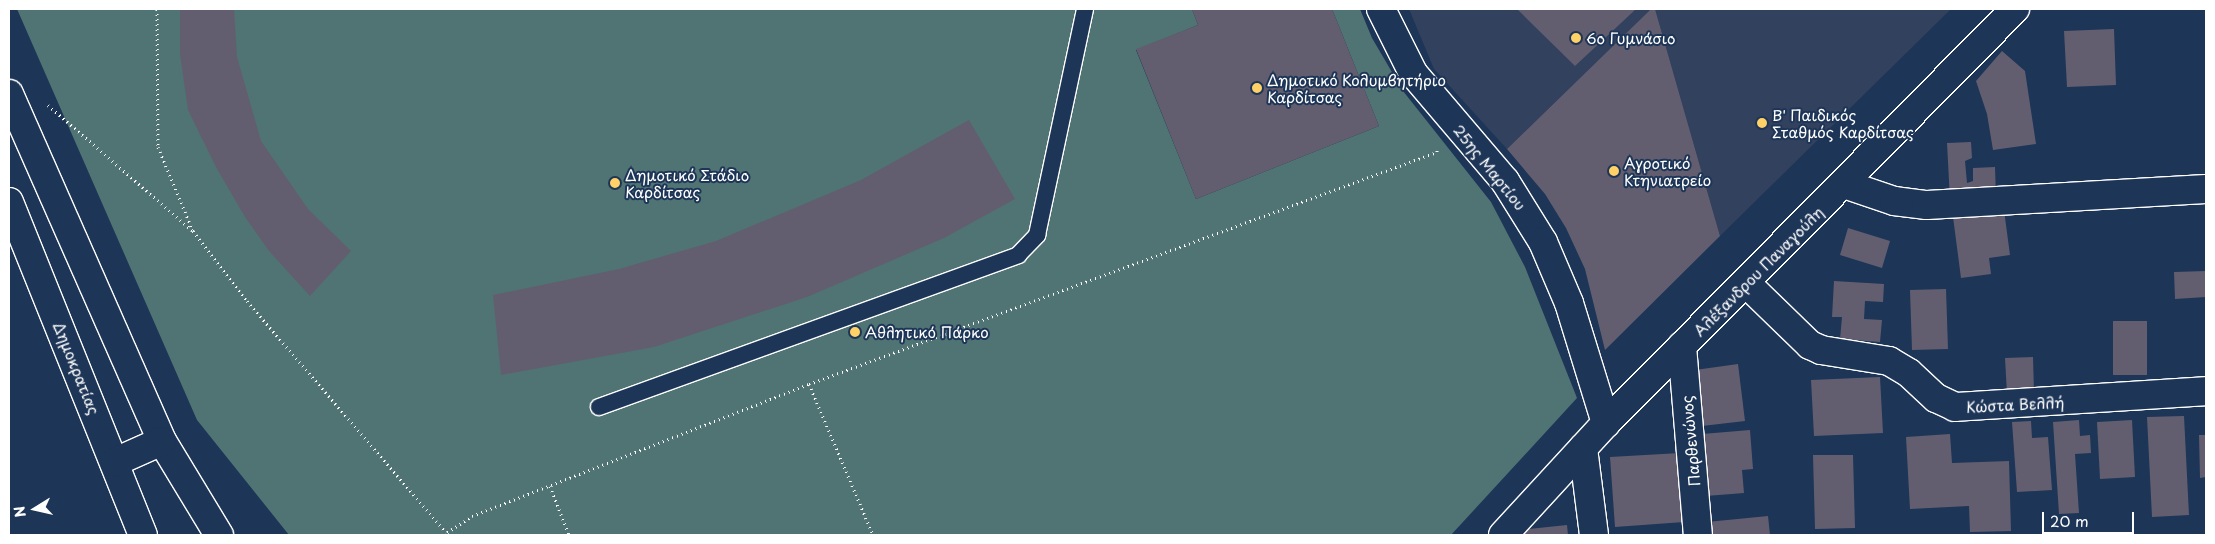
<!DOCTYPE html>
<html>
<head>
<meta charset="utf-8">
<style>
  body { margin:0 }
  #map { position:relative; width:2215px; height:544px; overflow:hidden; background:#1d3557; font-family:"Playpen Sans",sans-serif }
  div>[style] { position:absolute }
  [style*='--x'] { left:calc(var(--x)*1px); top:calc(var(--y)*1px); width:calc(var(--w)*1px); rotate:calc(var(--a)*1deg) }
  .built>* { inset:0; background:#32415e }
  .green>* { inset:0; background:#507374 }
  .building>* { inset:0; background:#625e70 }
  .path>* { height:3px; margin-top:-1.5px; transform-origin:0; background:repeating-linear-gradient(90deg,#fff 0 1px,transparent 0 5px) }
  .roads { filter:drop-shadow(1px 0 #fff) drop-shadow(-1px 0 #fff) drop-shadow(0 1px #fff) drop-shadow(0 -1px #fff) }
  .lane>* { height:16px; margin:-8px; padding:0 8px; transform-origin:8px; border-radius:8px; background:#1d3557 }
  .street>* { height:28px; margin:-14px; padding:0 14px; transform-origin:14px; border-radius:14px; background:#1d3557 }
  .secondary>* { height:28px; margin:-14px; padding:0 14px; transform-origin:14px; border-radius:14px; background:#1d3557 }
  .dots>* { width:14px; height:14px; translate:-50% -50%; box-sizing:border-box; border:2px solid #1d3557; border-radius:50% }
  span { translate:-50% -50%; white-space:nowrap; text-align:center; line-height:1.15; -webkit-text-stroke:4px #1d3557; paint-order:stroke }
  .poi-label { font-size:15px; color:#fff }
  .left { translate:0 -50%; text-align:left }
  .street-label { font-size:15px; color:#fff }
  .frame { position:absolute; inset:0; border:10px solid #fff; pointer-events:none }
  .north { position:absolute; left:10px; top:484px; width:50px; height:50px; -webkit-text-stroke:4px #1d3557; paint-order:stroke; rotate:260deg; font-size:14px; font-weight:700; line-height:20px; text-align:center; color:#fff }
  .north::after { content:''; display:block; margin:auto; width:18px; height:22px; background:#fff; clip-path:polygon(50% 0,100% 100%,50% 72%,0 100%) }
  .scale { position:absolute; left:2042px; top:512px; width:92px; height:22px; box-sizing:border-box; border:2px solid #fff; border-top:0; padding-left:6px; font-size:15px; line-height:18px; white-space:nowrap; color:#fff; -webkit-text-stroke:4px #1d3557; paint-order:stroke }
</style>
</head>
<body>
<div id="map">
  <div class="built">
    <div style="clip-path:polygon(1409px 9px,1651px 9px,1507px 149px,1434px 69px)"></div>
    <div style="clip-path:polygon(1655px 9px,1951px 9px,1720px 236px)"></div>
  </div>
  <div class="green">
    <div style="clip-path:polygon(17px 9px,1192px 9px,1198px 25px,1136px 50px,1196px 199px,1379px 126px,1332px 9px,1360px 9px,1372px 38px,1403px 91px,1491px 202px,1525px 267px,1577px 398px,1451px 535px,289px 535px,197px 420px)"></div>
  </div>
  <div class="building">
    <div style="clip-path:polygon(180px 9px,234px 9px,237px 57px,261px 141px,308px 209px,351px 251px,310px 296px,269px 251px,245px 217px,216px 167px,188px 110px,180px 54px)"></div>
    <div style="clip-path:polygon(1192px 9px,1332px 9px,1379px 126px,1196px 199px,1136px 49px,1198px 25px)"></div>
    <div style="clip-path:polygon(1517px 9px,1636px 9px,1575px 66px)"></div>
    <div style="clip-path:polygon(1651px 9px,1655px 9px,1720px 236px,1605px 350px,1585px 269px,1566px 228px,1545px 194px,1507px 149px)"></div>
    <div style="clip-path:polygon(2114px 29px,2116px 85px,2067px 87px,2064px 31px)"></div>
    <div style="clip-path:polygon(2002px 51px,2025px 71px,2036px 144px,1993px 150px,1987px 114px,1976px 81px)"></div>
    <div style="clip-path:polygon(969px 120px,1015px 199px,944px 238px,807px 297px,654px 347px,501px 375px,493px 295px,619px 269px,716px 241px,861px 180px)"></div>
    <div style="clip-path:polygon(1971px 142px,1972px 158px,1965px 161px,1967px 183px,1973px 181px,1973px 168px,1995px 167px,1996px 197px,1950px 200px,1947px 143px)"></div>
    <div style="clip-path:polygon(2004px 210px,2010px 255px,1989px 258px,1991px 274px,1961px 278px,1953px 217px)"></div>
    <div style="clip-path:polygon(1848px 228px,1890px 241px,1882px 268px,1840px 255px)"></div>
    <div style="clip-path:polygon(2206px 271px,2206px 297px,2175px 299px,2174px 272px)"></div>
    <div style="clip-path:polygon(1834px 281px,1884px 284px,1883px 302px,1865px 301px,1864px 319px,1882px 320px,1880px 342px,1840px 339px,1842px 317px,1832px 317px)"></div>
    <div style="clip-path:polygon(1946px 289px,1948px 349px,1912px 350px,1910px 290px)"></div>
    <div style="clip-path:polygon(2113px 321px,2147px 321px,2147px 375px,2113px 375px)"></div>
    <div style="clip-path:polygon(2033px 357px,2034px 392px,2007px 394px,2005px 358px)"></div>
    <div style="clip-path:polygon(1738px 364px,1745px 421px,1702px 426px,1695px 370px)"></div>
    <div style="clip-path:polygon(1880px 377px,1883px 433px,1814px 436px,1811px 380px)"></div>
    <div style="clip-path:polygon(2184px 416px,2189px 515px,2152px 517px,2147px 417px)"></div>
    <div style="clip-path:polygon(2079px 420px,2080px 436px,2090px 435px,2091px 453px,2075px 454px,2079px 513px,2059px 514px,2053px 422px)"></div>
    <div style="clip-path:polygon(2132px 420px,2135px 477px,2100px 479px,2097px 422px)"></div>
    <div style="clip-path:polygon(2031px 421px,2032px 438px,2048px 437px,2052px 490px,2017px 492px,2012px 422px)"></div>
    <div style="clip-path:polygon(1750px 430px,1753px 469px,1742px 470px,1744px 493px,1706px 496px,1702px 434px)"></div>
    <div style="clip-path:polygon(1950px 434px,1952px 463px,2009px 461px,2011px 531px,1970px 532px,1969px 506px,1910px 509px,1906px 437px)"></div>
    <div style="clip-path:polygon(2199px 435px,2206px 435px,2206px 477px,2200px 478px)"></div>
    <div style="clip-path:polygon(1680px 453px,1684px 522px,1615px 527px,1610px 457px)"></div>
    <div style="clip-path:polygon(1813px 455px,1853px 455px,1855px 528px,1815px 529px)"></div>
    <div style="clip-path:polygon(1768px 516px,1770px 535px,1708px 535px,1707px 522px)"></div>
    <div style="clip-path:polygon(1567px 525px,1568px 535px,1520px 535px,1519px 530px)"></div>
  </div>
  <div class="path">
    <div style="--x:157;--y:9;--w:138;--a:89.6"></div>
    <div style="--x:158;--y:147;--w:91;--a:67.4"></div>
    <div style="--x:193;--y:231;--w:88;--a:52.4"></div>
    <div style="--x:247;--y:301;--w:305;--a:49.3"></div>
    <div style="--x:48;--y:105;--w:191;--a:41"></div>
    <div style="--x:809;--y:384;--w:164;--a:67"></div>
    <div style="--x:550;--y:486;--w:53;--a:68.8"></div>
    <div style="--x:443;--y:535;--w:35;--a:-33"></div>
    <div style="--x:472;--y:516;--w:362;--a:-21.4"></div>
    <div style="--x:809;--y:384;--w:669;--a:-20.28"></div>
    <div style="--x:1437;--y:152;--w:5;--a:-90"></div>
  </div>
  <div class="roads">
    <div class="lane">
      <div style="--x:599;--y:407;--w:446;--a:-19.9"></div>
      <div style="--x:1018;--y:255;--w:28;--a:-46"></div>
      <div style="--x:1037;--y:235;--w:231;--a:-78"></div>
    </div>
    <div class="street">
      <div style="--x:1381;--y:9;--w:72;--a:63.4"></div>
      <div style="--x:1413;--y:73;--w:142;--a:49.6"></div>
      <div style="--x:1505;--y:181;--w:72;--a:58.1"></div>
      <div style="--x:1543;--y:242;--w:66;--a:66.9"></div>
      <div style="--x:1569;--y:303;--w:126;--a:72.9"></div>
      <div style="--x:1844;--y:184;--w:53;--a:18.8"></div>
      <div style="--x:1894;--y:201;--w:33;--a:7"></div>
      <div style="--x:1927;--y:205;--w:279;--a:-3.3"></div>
      <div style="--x:1746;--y:283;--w:89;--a:44.1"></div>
      <div style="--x:1810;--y:345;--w:12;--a:24"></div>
      <div style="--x:1821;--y:350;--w:69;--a:9.2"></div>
      <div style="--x:1889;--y:361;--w:23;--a:31"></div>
      <div style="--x:1909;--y:373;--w:37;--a:43"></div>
      <div style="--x:1936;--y:398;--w:21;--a:25"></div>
      <div style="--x:1955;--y:407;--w:252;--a:-3.6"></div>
      <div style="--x:1682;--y:346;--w:190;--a:85.2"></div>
      <div style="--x:1583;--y:448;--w:88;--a:82.8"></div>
    </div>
    <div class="secondary">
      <div style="--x:9;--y:94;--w:379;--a:66.2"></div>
      <div style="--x:162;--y:441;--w:110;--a:58.8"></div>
      <div style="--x:9;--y:202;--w:359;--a:68.1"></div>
      <div style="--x:115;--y:462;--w:51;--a:-24.1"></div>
      <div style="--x:1503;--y:535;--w:152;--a:-47.4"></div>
      <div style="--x:1606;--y:423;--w:582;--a:-45.35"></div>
    </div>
  </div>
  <div class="dots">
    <div style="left:1576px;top:38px;background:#ffd166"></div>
    <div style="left:1257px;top:88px;background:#ffd166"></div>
    <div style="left:1762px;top:123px;background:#ffd166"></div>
    <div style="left:1614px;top:171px;background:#ffd166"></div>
    <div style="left:615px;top:183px;background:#ffd166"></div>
    <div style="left:855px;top:332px;background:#ffd166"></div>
  </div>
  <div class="poi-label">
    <span class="left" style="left:1586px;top:38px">6ο Γυμνάσιο</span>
    <span class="left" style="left:1267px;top:88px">Δημοτικό Κολυμβητήριο<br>Καρδίτσας</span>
    <span class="left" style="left:1772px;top:123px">Β' Παιδικός<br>Σταθμός Καρδίτσας</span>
    <span class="left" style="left:1624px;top:171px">Αγροτικό<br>Κτηνιατρείο</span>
    <span class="left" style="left:625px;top:183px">Δημοτικό Στάδιο<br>Καρδίτσας</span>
    <span class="left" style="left:865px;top:332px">Αθλητικό Πάρκο</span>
  </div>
  <div class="street-label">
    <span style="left:1490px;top:167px;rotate:51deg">25ης Μαρτίου</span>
    <span style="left:1758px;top:271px;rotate:-45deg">Αλέξανδρου Παναγούλη</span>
    <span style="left:77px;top:368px;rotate:68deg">Δημοκρατίας</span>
    <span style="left:2015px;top:404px;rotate:-3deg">Κώστα Βελλή</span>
    <span style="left:1690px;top:441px;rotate:-95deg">Παρθενώνος</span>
  </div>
  <div class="frame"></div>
  <div class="north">N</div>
  <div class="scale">20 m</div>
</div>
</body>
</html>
